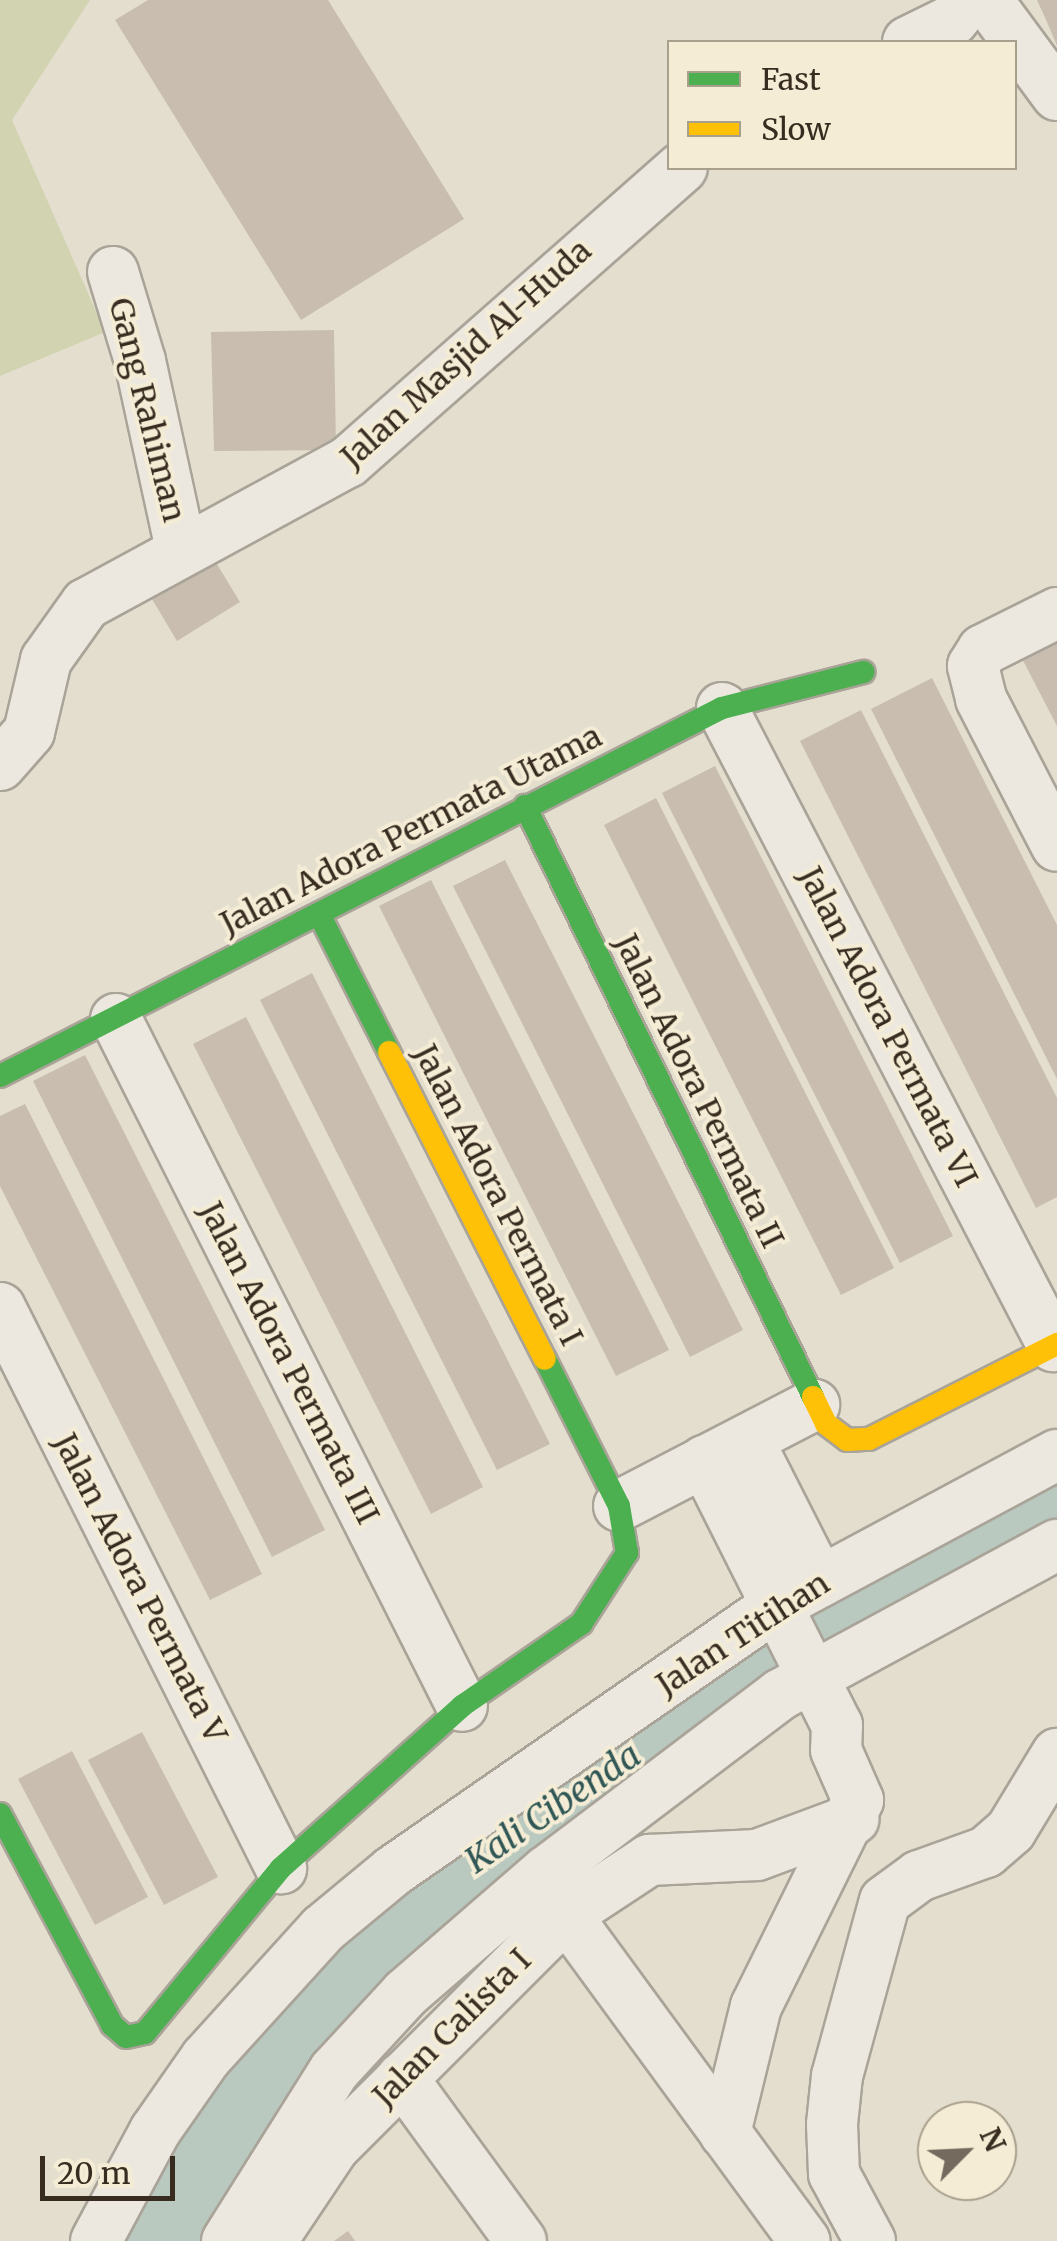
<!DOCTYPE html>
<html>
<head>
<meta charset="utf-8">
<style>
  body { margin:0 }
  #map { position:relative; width:1057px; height:2241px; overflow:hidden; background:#e4dece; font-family:Merriweather,serif }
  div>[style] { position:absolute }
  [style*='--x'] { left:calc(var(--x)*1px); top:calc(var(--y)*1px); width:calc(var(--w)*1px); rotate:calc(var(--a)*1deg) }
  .green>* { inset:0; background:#d2d3b1 }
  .river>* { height:80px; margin:-40px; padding:0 40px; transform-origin:40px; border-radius:40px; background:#b9c9bf }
  .building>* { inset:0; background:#c8bdaf }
  .roads { filter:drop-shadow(2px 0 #a9a398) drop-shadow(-2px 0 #a9a398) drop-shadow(0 2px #a9a398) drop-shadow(0 -2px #a9a398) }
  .street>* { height:50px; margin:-25px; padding:0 25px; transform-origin:25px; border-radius:25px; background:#ece8e0 }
  .fast>* { height:22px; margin:-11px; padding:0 11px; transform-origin:11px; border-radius:11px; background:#4caf50 }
  .slow>* { height:22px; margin:-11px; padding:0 11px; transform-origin:11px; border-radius:11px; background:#ffc107 }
  span { translate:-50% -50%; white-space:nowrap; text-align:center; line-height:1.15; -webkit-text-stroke:8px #f4ecd5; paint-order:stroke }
  .street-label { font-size:32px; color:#382c20 }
  .water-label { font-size:35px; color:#305755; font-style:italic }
  .legend { position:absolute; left:667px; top:40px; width:350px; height:130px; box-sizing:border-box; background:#f4ecd5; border:2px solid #a99f8d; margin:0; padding:12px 18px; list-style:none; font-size:30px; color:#382c20 }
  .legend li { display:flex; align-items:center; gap:20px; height:50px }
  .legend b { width:50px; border:2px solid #a99f8d }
  .north { position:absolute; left:917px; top:2101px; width:100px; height:100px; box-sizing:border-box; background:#f4ecd5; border:2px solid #a99f8d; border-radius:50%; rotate:66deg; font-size:28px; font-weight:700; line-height:40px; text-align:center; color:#382c20 }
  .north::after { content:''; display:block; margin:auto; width:35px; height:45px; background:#746a5d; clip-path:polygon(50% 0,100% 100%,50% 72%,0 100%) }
  .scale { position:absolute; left:40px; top:2156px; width:135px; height:45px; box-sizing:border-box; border:5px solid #382c20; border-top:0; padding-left:12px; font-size:30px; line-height:35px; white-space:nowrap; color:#382c20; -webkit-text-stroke:8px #f4ecd5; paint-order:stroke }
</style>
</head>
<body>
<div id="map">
  <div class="green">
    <div style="clip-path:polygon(0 0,90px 0,12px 120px,105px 332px,0 376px)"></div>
  </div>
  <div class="river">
    <div style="--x:159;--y:2241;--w:186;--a:-61.1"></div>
    <div style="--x:249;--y:2078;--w:232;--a:-47.4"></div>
    <div style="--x:406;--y:1907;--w:513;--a:-34.12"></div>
    <div style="--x:831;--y:1619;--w:260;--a:-29.5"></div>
  </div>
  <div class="building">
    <div style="clip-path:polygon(148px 0,328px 0,464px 219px,301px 320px,115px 20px)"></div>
    <div style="clip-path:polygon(1037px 0,1057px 0,1057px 46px,1047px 22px)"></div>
    <div style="clip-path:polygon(334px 330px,336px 450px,214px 451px,211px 332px)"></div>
    <div style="clip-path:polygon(209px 551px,240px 602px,177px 641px,146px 589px)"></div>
    <div style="clip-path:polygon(1057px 628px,1057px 726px,1017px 649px)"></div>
    <div style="clip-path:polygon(932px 678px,1057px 925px,1057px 1079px,871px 709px)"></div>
    <div style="clip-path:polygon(861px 710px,1057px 1098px,1057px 1197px,1036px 1208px,800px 741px)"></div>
    <div style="clip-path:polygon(715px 766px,953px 1236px,900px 1263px,662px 793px)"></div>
    <div style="clip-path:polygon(656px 798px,894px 1268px,841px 1295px,604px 825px)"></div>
    <div style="clip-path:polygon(505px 860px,743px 1330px,690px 1357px,453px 886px)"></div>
    <div style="clip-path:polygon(431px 880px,669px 1350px,616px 1376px,379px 906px)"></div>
    <div style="clip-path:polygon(312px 973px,550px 1444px,497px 1470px,260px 1000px)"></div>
    <div style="clip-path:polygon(246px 1017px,483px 1487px,431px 1514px,193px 1044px)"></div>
    <div style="clip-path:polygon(85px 1055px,325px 1530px,272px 1557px,33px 1081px)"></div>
    <div style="clip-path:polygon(25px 1104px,262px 1574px,210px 1600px,0 1186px,0 1116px)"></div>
    <div style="clip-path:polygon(142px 1732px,218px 1877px,164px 1905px,88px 1760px)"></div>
    <div style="clip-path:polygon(72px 1751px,148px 1897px,95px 1925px,18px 1779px)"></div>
    <div style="clip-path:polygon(348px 2231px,355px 2241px,334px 2241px)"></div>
  </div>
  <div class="roads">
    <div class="street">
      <div style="--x:987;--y:0;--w:118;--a:53.6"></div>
      <div style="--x:908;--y:42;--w:50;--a:-26.1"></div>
      <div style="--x:953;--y:20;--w:26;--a:-51"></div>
      <div style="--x:113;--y:272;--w:93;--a:73.1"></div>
      <div style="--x:140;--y:361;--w:192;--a:77.7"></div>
      <div style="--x:1057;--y:613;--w:83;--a:153.4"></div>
      <div style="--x:983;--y:650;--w:19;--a:122"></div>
      <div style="--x:973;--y:666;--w:34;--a:76"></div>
      <div style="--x:981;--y:699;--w:165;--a:62.7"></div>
      <div style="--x:722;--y:708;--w:719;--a:62.58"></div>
      <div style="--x:0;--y:765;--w:44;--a:-48.7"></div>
      <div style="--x:29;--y:732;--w:74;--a:-76.7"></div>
      <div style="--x:46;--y:660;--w:69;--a:-54.5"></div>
      <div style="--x:86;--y:604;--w:298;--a:-28.5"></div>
      <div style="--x:348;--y:462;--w:445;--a:-41.4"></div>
      <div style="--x:116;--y:1019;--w:769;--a:63.27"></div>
      <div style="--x:0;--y:1308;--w:627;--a:63.35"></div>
      <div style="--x:748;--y:1440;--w:159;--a:63.1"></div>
      <div style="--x:704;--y:1461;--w:296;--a:63.3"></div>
      <div style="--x:837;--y:1725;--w:25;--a:92"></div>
      <div style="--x:836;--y:1750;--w:55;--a:66.3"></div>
      <div style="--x:858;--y:1800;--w:230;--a:116.3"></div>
      <div style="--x:756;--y:2006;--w:131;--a:103.7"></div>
      <div style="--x:619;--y:1506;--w:220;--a:-27.4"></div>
      <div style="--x:566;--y:1915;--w:404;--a:53.8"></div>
      <div style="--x:402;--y:2078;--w:202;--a:53.9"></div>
      <div style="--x:96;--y:2241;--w:125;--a:-61.8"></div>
      <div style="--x:155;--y:2131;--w:89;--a:-55.1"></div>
      <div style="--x:206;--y:2058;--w:174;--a:-47.8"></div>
      <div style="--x:323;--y:1929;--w:91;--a:-39.6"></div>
      <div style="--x:393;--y:1871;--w:465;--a:-34.7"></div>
      <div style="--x:775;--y:1606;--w:320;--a:-28.2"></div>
      <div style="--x:227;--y:2241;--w:201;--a:-57.8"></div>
      <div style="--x:334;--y:2071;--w:106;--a:-47.3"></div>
      <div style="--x:406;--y:1993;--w:186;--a:-40.9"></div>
      <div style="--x:547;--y:1871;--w:293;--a:-37.1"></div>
      <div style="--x:781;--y:1694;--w:314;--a:-28.4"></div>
      <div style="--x:271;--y:2241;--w:113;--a:-56.2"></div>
      <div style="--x:334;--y:2147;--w:328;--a:-45"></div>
      <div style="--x:566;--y:1915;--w:100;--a:-33.5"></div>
      <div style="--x:649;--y:1860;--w:108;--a:-2.7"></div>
      <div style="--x:757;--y:1855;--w:103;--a:-20.4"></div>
      <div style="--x:870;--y:2241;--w:76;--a:-118.2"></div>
      <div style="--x:834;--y:2174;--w:50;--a:-92.3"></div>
      <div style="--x:832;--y:2124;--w:48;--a:-84.1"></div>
      <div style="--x:837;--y:2076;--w:181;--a:-74.7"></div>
      <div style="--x:885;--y:1901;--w:42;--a:-36.3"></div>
      <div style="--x:919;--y:1876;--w:71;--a:-19.7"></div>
      <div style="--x:986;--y:1852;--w:33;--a:-41"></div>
      <div style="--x:1011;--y:1830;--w:89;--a:-58.8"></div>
    </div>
    <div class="fast">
      <div style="--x:525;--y:806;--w:657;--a:64.02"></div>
      <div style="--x:319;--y:914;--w:155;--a:63.1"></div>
      <div style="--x:0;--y:1076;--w:810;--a:-27.01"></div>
      <div style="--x:722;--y:708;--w:146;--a:-14.3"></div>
      <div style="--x:0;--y:1814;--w:239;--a:62"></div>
      <div style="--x:112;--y:2025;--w:18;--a:41"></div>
      <div style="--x:126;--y:2037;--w:19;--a:-12"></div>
      <div style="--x:145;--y:2033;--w:214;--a:-50.5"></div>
      <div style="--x:281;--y:1868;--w:243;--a:-41.8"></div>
      <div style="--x:462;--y:1706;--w:145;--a:-34.6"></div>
      <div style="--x:581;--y:1624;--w:85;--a:-57.1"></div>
      <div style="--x:627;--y:1553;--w:48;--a:-99.7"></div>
      <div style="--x:619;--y:1506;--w:165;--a:-116.7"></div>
    </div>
    <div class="slow">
      <div style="--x:389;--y:1052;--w:344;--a:63.1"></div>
      <div style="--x:813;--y:1397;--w:30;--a:64"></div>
      <div style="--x:826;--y:1424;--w:26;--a:37"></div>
      <div style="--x:847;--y:1440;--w:22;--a:-3"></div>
      <div style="--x:869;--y:1439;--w:211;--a:-26.8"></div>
    </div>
  </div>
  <div class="street-label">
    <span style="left:466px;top:354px;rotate:-42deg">Jalan Masjid Al-Huda</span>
    <span style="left:147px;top:410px;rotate:76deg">Gang Rahiman</span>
    <span style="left:411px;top:830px;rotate:-27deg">Jalan Adora Permata Utama</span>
    <span style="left:888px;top:1027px;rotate:63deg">Jalan Adora Permata VI</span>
    <span style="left:699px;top:1091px;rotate:64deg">Jalan Adora Permata II</span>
    <span style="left:498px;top:1195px;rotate:63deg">Jalan Adora Permata I</span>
    <span style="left:289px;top:1363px;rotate:63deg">Jalan Adora Permata III</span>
    <span style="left:140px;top:1588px;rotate:63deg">Jalan Adora Permata V</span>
    <span style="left:743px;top:1634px;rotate:-33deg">Jalan Titihan</span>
    <span style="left:452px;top:2028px;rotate:-45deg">Jalan Calista I</span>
  </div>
  <div class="water-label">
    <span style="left:553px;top:1808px;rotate:-34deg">Kali Cibenda</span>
  </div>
  <ul class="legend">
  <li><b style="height:12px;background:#4caf50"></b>Fast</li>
  <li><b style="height:12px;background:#ffc107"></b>Slow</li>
  </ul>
  <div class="north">N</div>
  <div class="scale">20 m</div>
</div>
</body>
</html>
